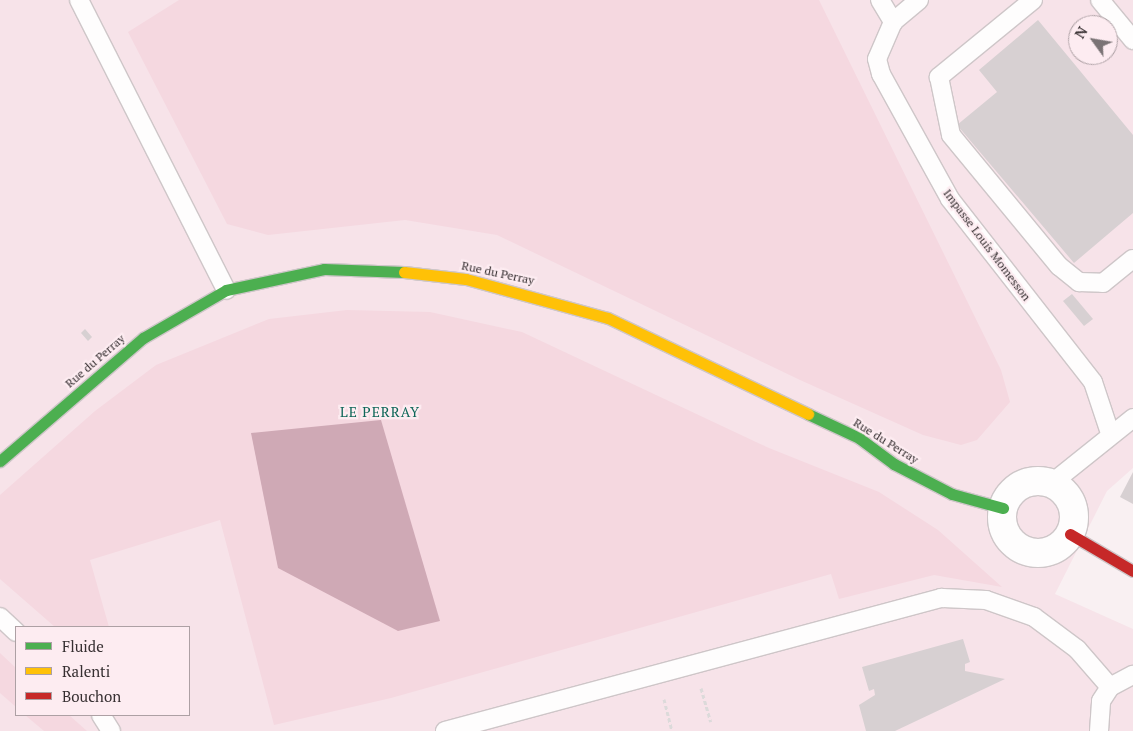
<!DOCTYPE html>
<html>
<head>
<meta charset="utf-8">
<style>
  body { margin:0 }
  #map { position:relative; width:1133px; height:731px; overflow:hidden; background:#f9f0f2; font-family:"PT Serif",serif }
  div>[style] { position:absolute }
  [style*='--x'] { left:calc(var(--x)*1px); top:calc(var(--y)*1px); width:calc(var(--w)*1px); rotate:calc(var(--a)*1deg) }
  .built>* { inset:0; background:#f7e3e9 }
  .green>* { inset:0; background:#f5d8e0 }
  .water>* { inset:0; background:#cfa9b5 }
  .building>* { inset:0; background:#d7d0d2 }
  .path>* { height:3px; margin-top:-1.5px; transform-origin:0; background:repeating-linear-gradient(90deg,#dcdada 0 4px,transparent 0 6.5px) }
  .roads { filter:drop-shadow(1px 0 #cec6c8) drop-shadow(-1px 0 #cec6c8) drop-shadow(0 1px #cec6c8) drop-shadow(0 -1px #cec6c8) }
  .lane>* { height:18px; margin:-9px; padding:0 9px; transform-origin:9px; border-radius:9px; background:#fefdfd }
  .street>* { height:28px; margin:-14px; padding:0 14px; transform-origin:14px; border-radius:14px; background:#fefdfd }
  .street>.ring { margin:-14px; padding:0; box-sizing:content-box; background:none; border:28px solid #fefdfd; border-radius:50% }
  .fast>* { height:11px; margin:-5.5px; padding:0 5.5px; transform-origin:5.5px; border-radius:5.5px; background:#4caf50 }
  .slow>* { height:11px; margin:-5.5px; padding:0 5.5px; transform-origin:5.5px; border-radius:5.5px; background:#ffc107 }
  .jam>* { height:11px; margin:-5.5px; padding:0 5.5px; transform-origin:5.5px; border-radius:5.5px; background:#c62828 }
  span { translate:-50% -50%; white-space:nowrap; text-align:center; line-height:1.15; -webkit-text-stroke:4.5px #fdecf1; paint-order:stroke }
  .street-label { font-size:12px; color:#362f31 }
  .neighbourhood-label { font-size:14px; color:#0e6658; letter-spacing:1px }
  .legend { position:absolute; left:15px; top:626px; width:175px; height:90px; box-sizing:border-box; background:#fdecf1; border:1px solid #ada0a4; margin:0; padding:6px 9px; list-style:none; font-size:15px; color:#362f31 }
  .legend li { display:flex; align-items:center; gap:10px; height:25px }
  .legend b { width:25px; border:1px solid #ada0a4 }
  .north { position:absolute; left:1068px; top:15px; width:50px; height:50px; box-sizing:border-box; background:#fdecf1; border:1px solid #ada0a4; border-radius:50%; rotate:302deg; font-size:14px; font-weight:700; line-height:20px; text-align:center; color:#362f31 }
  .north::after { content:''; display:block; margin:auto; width:18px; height:22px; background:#7a7375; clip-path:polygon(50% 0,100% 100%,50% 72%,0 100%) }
</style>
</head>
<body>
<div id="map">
  <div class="built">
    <div style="clip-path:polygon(evenodd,0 0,1133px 0,1133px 468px,1107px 491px,1055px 594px,1133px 629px,1133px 731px,0 731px,0 0,1078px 25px,1108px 25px,1108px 55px,1078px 55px,1078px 25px,0 0,16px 627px,189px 627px,189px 715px,16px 715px,16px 627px)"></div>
  </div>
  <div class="green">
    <div style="clip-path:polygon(179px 0,819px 0,1001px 370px,1010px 402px,977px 440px,961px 445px,923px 435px,800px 380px,497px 235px,405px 220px,268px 235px,227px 224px,128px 32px)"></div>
    <div style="clip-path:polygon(347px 310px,430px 312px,522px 332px,769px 448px,879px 492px,938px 530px,1002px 587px,934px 575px,839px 599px,831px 574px,391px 698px,274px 725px,220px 520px,90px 560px,109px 627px,55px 627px,0 579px,0 495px,95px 411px,156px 365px,269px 319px)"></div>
    <div style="clip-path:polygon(0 653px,16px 668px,16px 707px,0 693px)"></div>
    <div style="clip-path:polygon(25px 715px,69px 715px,87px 731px,44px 731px)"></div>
  </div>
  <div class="water">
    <div style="clip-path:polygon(381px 420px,440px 621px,398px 631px,278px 568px,251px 433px)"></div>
  </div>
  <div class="building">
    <div style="clip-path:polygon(1038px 20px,1133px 135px,1133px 213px,1074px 263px,957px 125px,997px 92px,979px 70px)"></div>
    <div style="clip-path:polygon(1072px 294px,1093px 319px,1084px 326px,1063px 301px)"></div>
    <div style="clip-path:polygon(85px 329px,92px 337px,88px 341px,81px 333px)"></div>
    <div style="clip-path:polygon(1133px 472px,1133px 504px,1120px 497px)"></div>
    <div style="clip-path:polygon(963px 639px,970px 662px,965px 664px,965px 671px,1005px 679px,895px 731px,866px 731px,859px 705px,875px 695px,874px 689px,869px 691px,862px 667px)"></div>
  </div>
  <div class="path">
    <div style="--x:701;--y:688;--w:35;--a:74"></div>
    <div style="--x:664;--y:699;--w:33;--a:76"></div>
  </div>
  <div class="roads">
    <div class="lane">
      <div style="--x:79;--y:0;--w:325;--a:63.1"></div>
      <div style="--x:880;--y:0;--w:26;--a:59"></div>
      <div style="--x:919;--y:0;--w:34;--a:140"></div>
      <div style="--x:893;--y:22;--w:40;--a:113.4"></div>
      <div style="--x:877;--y:59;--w:16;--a:75"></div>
      <div style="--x:881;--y:74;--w:143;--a:61.1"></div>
      <div style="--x:950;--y:199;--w:232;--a:52"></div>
      <div style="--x:1093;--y:382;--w:54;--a:71.6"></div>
      <div style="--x:1033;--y:0;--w:122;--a:140.7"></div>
      <div style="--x:939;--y:77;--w:59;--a:78.3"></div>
      <div style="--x:951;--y:135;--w:170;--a:50.5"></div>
      <div style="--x:1059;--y:266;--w:26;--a:39"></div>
      <div style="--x:1079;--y:282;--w:24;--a:2"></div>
      <div style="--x:1103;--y:283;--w:38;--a:-39"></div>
      <div style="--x:1100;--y:0;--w:52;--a:50.5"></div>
      <div style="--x:1052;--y:483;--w:104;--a:-38.7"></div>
      <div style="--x:0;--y:617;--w:22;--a:43"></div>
      <div style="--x:101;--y:715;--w:19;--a:58"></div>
      <div style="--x:445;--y:731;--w:514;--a:-15.01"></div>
      <div style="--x:941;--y:598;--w:45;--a:2.5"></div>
      <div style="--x:986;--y:600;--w:51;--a:19.5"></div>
      <div style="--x:1034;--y:617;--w:54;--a:36.7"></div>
      <div style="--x:1077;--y:649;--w:50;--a:49"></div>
      <div style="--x:1099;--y:731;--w:30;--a:-86"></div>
      <div style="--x:1101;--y:701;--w:17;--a:-57"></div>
      <div style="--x:1110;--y:687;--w:26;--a:-28"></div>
    </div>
    <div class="street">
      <div class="ring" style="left:1002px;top:481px;width:44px;height:44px"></div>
    </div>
    <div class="fast">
      <div style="--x:808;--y:414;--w:56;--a:25.2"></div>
      <div style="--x:859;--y:438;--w:44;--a:36.6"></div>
      <div style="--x:894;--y:464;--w:65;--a:27.3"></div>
      <div style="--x:952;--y:494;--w:53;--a:15.4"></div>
      <div style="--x:0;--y:461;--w:189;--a:-40.7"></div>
      <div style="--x:143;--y:338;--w:96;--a:-30"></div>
      <div style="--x:226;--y:290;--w:100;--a:-12.1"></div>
      <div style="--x:324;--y:269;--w:80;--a:2.1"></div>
    </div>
    <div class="slow">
      <div style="--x:404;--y:272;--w:62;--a:6.4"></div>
      <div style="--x:466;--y:279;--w:147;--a:15.4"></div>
      <div style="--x:608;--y:318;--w:222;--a:25.6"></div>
    </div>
    <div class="jam">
      <div style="--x:1070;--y:534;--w:73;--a:30.4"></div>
    </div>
  </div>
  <div class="street-label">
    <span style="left:987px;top:245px;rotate:53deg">Impasse Louis Momesson</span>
    <span style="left:498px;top:273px;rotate:12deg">Rue du Perray</span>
    <span style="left:95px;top:361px;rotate:-41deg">Rue du Perray</span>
    <span style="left:886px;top:441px;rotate:32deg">Rue du Perray</span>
  </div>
  <div class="neighbourhood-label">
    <span style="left:380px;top:412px">LE PERRAY</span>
  </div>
  <ul class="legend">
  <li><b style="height:6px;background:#4caf50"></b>Fluide</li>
  <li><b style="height:6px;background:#ffc107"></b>Ralenti</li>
  <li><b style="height:6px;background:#c62828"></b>Bouchon</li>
  </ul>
  <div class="north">N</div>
</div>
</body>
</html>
